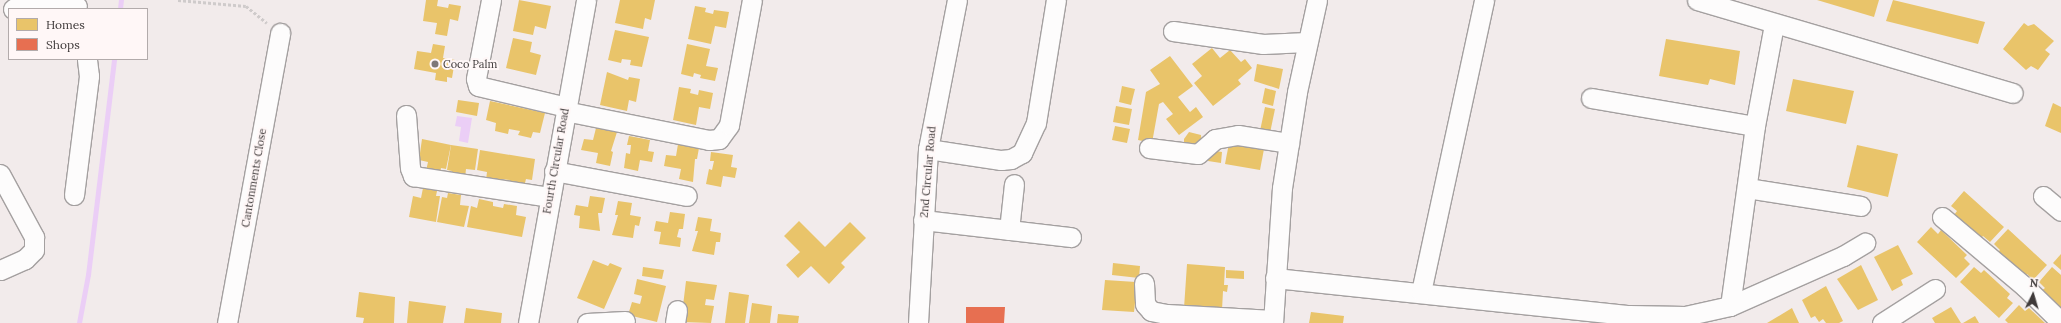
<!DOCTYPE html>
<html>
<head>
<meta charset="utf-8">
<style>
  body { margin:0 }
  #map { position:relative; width:2061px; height:323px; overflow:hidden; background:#f2ebeb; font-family:Lora,serif }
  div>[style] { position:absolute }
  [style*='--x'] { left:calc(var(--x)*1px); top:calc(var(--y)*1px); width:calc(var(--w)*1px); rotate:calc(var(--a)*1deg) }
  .water>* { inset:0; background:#ebcef6 }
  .homes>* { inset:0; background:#e9c46a }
  .shops>* { inset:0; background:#e76f51 }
  .stream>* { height:4.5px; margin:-2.25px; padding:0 2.25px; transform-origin:2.25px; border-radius:2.25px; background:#ebcef6 }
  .path>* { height:2.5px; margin-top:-1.25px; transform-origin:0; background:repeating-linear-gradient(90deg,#cfcbcb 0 3px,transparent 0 5px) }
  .roads { filter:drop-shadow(1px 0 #a4a0a0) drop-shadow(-1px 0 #a4a0a0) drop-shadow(0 1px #a4a0a0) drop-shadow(0 -1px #a4a0a0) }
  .minor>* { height:19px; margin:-9.5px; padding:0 9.5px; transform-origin:9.5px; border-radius:9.5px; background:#fdfcfc }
  .dots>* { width:11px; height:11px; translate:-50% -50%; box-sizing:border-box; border:2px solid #fff7f7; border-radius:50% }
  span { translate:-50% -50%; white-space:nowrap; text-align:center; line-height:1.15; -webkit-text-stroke:4px #fff7f7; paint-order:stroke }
  .poi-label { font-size:11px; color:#3f3a3a }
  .left { translate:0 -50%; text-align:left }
  .street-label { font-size:11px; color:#3f3a3a }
  .legend { position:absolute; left:8px; top:8px; width:140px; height:52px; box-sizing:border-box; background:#fff7f7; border:1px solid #b2abab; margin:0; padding:5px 7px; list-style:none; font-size:12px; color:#3f3a3a }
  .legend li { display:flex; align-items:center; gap:8px; height:20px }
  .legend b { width:20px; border:1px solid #b2abab }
  .north { position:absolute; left:2013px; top:275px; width:40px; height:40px; -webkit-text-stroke:3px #fff7f7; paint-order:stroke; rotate:5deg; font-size:11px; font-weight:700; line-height:16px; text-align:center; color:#3f3a3a }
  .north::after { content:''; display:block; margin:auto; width:14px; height:18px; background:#3f3a3a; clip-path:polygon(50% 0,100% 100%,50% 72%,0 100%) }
</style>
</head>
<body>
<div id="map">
  <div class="water">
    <div style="clip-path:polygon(457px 116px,472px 118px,468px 143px,459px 141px,461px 127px,455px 126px)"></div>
  </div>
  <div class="homes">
    <div style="clip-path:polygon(426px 0,438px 0,437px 6px,448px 8px,449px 4px,461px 6px,458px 21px,450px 19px,447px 36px,435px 34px,437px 23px,423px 21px)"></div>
    <div style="clip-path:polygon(519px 0,551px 6px,546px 29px,535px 26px,533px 35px,513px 31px)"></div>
    <div style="clip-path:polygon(620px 0,655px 0,651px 20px,645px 18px,643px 29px,615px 23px)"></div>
    <div style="clip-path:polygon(1817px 0,1879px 0,1874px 17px)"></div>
    <div style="clip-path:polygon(1893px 0,1985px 22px,1978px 44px,1886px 21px)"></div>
    <div style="clip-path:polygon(695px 6px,706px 8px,705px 12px,713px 14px,714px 10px,729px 12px,726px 28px,715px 26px,711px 44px,688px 39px)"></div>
    <div style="clip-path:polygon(2024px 23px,2028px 26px,2034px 24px,2054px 41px,2045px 50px,2050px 54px,2038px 70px,2031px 66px,2026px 70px,2003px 49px)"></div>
    <div style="clip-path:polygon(615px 30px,649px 37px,642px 67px,630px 65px,631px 60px,622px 59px,621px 63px,608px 60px)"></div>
    <div style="clip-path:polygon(513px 38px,532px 42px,530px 52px,541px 55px,536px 75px,506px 68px)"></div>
    <div style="clip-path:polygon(1666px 39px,1740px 51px,1735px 85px,1710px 79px,1708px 85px,1659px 76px)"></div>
    <div style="clip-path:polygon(433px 44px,445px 46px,443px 58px,455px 60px,452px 78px,447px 77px,447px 82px,435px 80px,436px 73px,414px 69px,417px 51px,431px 53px)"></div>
    <div style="clip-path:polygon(687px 44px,710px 49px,706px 66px,718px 68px,715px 81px,700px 78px,701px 75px,694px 73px,693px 77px,681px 74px)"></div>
    <div style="clip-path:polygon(1212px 48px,1220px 58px,1230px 50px,1241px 62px,1245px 59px,1252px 68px,1238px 80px,1241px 84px,1213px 106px,1194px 83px,1202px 76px,1192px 64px)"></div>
    <div style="clip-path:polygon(1170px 56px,1193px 86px,1178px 97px,1190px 112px,1196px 107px,1203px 117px,1179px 135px,1166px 119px,1173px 114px,1163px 102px,1159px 104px,1152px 143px,1138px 140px,1146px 92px,1160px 84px,1150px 70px)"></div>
    <div style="clip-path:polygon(1257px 64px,1283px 69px,1279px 89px,1254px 81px)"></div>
    <div style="clip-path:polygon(607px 72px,628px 80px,629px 77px,640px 79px,636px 102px,629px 100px,627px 111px,600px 105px)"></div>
    <div style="clip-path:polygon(1793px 79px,1854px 91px,1846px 124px,1786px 111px)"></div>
    <div style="clip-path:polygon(1122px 86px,1135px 89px,1131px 105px,1119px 102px)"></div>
    <div style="clip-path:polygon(679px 87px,691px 89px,690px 93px,698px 95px,699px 90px,713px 93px,710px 109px,699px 107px,696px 125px,673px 120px)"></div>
    <div style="clip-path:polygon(1265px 88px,1276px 91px,1273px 106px,1262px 103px)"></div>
    <div style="clip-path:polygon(458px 100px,479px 103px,477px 116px,456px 112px)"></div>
    <div style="clip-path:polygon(490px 101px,545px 113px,540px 133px,533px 132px,531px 138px,518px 135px,520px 131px,509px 129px,508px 134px,495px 131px,496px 123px,486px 120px)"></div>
    <div style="clip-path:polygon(2053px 103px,2061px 107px,2061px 133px,2045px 126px)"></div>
    <div style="clip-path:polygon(1116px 106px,1132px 109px,1129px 125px,1113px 122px)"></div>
    <div style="clip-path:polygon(1265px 107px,1275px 109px,1270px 133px,1260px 131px)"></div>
    <div style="clip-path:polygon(1115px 126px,1130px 129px,1127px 143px,1112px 140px)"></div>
    <div style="clip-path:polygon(596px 128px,617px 132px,611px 151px,613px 152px,610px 166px,596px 163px,598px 153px,581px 150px,584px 139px,593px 140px)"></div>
    <div style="clip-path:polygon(1189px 132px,1201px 135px,1202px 147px,1184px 144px,1184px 139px)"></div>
    <div style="clip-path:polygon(629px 136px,650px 140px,648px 151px,654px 152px,652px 162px,640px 160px,638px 171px,624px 168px,626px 153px,630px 154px,631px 145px,627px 145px)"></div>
    <div style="clip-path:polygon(422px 139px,451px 145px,446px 169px,441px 168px,440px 174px,426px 171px,428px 162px,419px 160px)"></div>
    <div style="clip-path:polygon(1229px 143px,1264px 149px,1260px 170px,1225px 164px)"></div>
    <div style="clip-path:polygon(678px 144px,699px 148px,697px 159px,695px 159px,693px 182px,679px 179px,681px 169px,664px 166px,666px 155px,676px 156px)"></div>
    <div style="clip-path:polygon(451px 145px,478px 149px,475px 170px,466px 169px,465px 178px,451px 176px,452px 171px,447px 170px)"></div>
    <div style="clip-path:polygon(1857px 145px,1898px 154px,1888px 197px,1847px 187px)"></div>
    <div style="clip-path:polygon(480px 150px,535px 159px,532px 180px,526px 179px,524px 187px,509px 184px,510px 180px,500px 179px,499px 183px,486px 180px,487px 172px,477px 170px)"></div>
    <div style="clip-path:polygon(1210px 150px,1222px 152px,1221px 163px,1208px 161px)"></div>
    <div style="clip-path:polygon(711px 152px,733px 155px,731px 167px,737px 168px,735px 178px,723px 176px,721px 187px,706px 184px,709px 169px,712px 170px,714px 161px,710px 161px)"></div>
    <div style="clip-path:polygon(423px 188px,437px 191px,436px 196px,440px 196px,436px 222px,409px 217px,413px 196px,421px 198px)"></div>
    <div style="clip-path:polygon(1964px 191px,2004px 227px,1990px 242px,1983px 236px,1980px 239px,1954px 215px,1957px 211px,1951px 206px)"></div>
    <div style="clip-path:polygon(448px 193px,461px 195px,460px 205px,469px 206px,464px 227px,437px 222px,442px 197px,447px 198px)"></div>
    <div style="clip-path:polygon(590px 196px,605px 198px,602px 213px,598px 213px,600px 231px,579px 228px,580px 216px,574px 215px,576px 205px,588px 207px)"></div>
    <div style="clip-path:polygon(479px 199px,493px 202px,493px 206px,503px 208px,504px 204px,517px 206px,516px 215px,526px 217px,522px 237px,467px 227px,471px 206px,477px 208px)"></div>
    <div style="clip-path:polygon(618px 201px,632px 203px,630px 215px,641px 217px,639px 226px,635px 225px,633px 238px,612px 235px,618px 215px,615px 215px)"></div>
    <div style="clip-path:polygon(670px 212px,685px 214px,683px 229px,679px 229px,677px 237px,681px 238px,680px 247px,659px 244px,661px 232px,654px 231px,656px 221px,668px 223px)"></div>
    <div style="clip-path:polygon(698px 217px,712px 219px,710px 231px,721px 233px,720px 242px,716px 242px,714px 255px,692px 251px,698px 231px,695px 231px)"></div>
    <div style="clip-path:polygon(799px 221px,825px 247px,850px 222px,866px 238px,841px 263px,845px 267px,829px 284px,811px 266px,798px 278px,786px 265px,800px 252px,784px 236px)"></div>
    <div style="clip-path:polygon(1931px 227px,1938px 234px,1941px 230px,1967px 255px,1964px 258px,1970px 264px,1956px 278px,1917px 242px)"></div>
    <div style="clip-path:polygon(2008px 229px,2047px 265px,2033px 280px,2027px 274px,2024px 277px,1997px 253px,2000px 250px,1994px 244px)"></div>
    <div style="clip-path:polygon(1898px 245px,1913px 274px,1901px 280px,1903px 285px,1892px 291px,1874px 257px)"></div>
    <div style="clip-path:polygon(2061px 254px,2061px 270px,2053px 263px)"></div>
    <div style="clip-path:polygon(593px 260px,608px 266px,610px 263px,622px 268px,604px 309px,577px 298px)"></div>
    <div style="clip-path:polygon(1113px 263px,1140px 266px,1139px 278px,1112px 275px)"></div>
    <div style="clip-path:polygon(1187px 264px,1225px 267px,1224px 285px,1228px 285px,1227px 292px,1223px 291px,1222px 310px,1184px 308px)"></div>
    <div style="clip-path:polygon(1861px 265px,1878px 300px,1858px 310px,1837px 279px)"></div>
    <div style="clip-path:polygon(643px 267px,664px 270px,662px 279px,642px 276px)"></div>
    <div style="clip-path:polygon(1974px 267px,1981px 273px,1984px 270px,2010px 294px,2007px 298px,2013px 303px,1999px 318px,1960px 282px)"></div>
    <div style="clip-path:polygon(2052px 267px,2061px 275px,2061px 309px,2041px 291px,2045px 288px,2039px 282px)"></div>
    <div style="clip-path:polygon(1226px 270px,1244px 271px,1244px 279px,1226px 278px)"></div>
    <div style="clip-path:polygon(637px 279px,666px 286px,657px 322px,628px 315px,632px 302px,640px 304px,642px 296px,634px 294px)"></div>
    <div style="clip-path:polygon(1105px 280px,1136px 282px,1139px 303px,1135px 303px,1134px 312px,1102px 310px)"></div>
    <div style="clip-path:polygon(686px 281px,717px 285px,714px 300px,706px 299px,705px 305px,714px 306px,711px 323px,681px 322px)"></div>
    <div style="clip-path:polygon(1826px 286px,1843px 321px,1839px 323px,1826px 323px,1823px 319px,1819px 322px,1815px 316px,1811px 318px,1802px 300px)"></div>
    <div style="clip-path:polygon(359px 292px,395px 297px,394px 323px,363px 323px,364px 318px,356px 317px)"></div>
    <div style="clip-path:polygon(729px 292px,749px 295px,745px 323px,725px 323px)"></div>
    <div style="clip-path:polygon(409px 301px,446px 306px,443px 323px,407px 323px)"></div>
    <div style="clip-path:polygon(752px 303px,772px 306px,770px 323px,749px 323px)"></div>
    <div style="clip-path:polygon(2019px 305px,2025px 311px,2029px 308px,2045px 323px,2008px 323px,2005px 320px)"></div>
    <div style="clip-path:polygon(1951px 307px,1961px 323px,1935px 323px,1932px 318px)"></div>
    <div style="clip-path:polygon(466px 308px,502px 313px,501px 323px,464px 323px)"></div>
    <div style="clip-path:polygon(1792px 308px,1799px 323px,1767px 323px)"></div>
    <div style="clip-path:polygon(1311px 312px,1344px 316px,1343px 323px,1309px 323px)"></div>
    <div style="clip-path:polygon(778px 314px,799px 316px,798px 323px,777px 323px)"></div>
    <div style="clip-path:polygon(1975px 316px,1979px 323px,1963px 323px)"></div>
  </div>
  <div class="shops">
    <div style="clip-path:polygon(966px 307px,1005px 307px,1004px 323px,966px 323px)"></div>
  </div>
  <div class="stream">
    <div style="--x:120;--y:9;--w:9;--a:-84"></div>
    <div style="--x:79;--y:323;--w:49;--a:-79.4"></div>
    <div style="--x:88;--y:275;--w:218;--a:-83.1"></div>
  </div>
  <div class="path">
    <div style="--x:178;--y:0;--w:68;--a:5"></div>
    <div style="--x:246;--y:6;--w:27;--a:39"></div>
  </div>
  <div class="roads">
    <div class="minor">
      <div style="--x:37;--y:0;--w:22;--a:21"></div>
      <div style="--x:58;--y:8;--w:19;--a:-6"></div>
      <div style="--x:491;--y:0;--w:80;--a:100.8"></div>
      <div style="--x:476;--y:79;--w:7;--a:74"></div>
      <div style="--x:478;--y:86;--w:90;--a:13.4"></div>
      <div style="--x:1697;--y:0;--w:329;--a:16.4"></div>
      <div style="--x:13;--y:9;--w:17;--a:-33"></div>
      <div style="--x:1173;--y:31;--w:91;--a:8.2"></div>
      <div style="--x:1263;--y:44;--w:44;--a:-2.6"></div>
      <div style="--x:1591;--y:98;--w:166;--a:9.7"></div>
      <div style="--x:565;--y:111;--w:147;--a:11.4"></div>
      <div style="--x:709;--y:140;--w:10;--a:-6"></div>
      <div style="--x:719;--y:139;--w:17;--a:-54"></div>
      <div style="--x:729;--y:125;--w:127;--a:-79.6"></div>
      <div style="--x:406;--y:115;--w:53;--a:85.7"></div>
      <div style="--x:410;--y:168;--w:9;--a:69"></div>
      <div style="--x:413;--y:176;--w:139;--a:8.7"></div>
      <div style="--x:1149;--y:148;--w:49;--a:7"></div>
      <div style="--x:1198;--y:154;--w:23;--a:-41"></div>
      <div style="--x:1215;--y:139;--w:23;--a:-10"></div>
      <div style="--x:1238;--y:135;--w:52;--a:8.9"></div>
      <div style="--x:928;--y:149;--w:74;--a:8.6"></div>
      <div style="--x:1001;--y:160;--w:10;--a:-6"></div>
      <div style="--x:1011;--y:159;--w:13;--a:-29"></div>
      <div style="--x:1022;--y:153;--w:33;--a:-65"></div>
      <div style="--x:1036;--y:123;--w:125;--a:-80.8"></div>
      <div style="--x:554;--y:171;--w:135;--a:10.6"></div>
      <div style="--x:0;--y:174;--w:72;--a:61.6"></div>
      <div style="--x:34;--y:237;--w:13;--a:90"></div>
      <div style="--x:34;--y:250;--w:13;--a:135"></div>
      <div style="--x:25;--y:259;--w:27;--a:156"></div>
      <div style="--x:1747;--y:188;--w:115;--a:9"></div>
      <div style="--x:74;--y:195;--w:120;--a:-82.8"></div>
      <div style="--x:89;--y:76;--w:17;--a:-97"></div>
      <div style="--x:2043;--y:196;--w:23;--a:40"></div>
      <div style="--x:1942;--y:217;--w:109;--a:40.1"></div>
      <div style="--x:2025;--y:287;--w:50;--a:44.2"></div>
      <div style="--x:923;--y:220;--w:149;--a:6.6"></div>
      <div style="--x:1009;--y:230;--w:46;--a:-83.8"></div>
      <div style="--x:1275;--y:278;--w:356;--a:6"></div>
      <div style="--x:1629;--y:315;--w:56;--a:1"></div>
      <div style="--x:1685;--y:316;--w:46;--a:-12.5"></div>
      <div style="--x:1730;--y:306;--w:182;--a:-82.1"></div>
      <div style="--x:1755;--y:126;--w:104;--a:-79.4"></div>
      <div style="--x:1144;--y:283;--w:21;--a:87"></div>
      <div style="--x:1145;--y:304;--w:9;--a:49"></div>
      <div style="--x:1151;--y:311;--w:16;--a:11"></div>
      <div style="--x:1167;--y:314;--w:106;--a:3.2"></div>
      <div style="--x:1421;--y:292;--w:299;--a:-77.8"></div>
      <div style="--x:1730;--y:306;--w:124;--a:-23.9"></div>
      <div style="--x:1843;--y:256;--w:26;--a:-31"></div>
      <div style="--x:227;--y:323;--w:295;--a:-79.6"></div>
      <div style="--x:528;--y:323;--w:328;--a:-79.8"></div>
      <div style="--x:587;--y:323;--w:38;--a:-3"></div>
      <div style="--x:675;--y:323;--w:13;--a:-81"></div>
      <div style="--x:918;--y:323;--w:174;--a:-86.7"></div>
      <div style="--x:928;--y:149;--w:152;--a:-79"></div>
      <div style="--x:1273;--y:323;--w:135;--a:-86.2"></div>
      <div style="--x:1282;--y:188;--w:97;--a:-81.1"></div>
      <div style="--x:1297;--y:92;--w:94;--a:-77.7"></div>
      <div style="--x:1882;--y:323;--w:63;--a:-32.7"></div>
    </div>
  </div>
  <div class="dots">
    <div style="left:435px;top:64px;background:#7e7878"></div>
  </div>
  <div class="poi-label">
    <span class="left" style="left:443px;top:64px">Coco Palm</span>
  </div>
  <div class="street-label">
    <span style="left:556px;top:161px;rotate:-80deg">Fourth Circular Road</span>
    <span style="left:928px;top:172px;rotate:-85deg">2nd Circular Road</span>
    <span style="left:254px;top:178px;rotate:-80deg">Cantonments Close</span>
  </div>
  <ul class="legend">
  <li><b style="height:11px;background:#e9c46a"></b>Homes</li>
  <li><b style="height:11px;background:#e76f51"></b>Shops</li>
  </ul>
  <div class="north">N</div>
</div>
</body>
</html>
